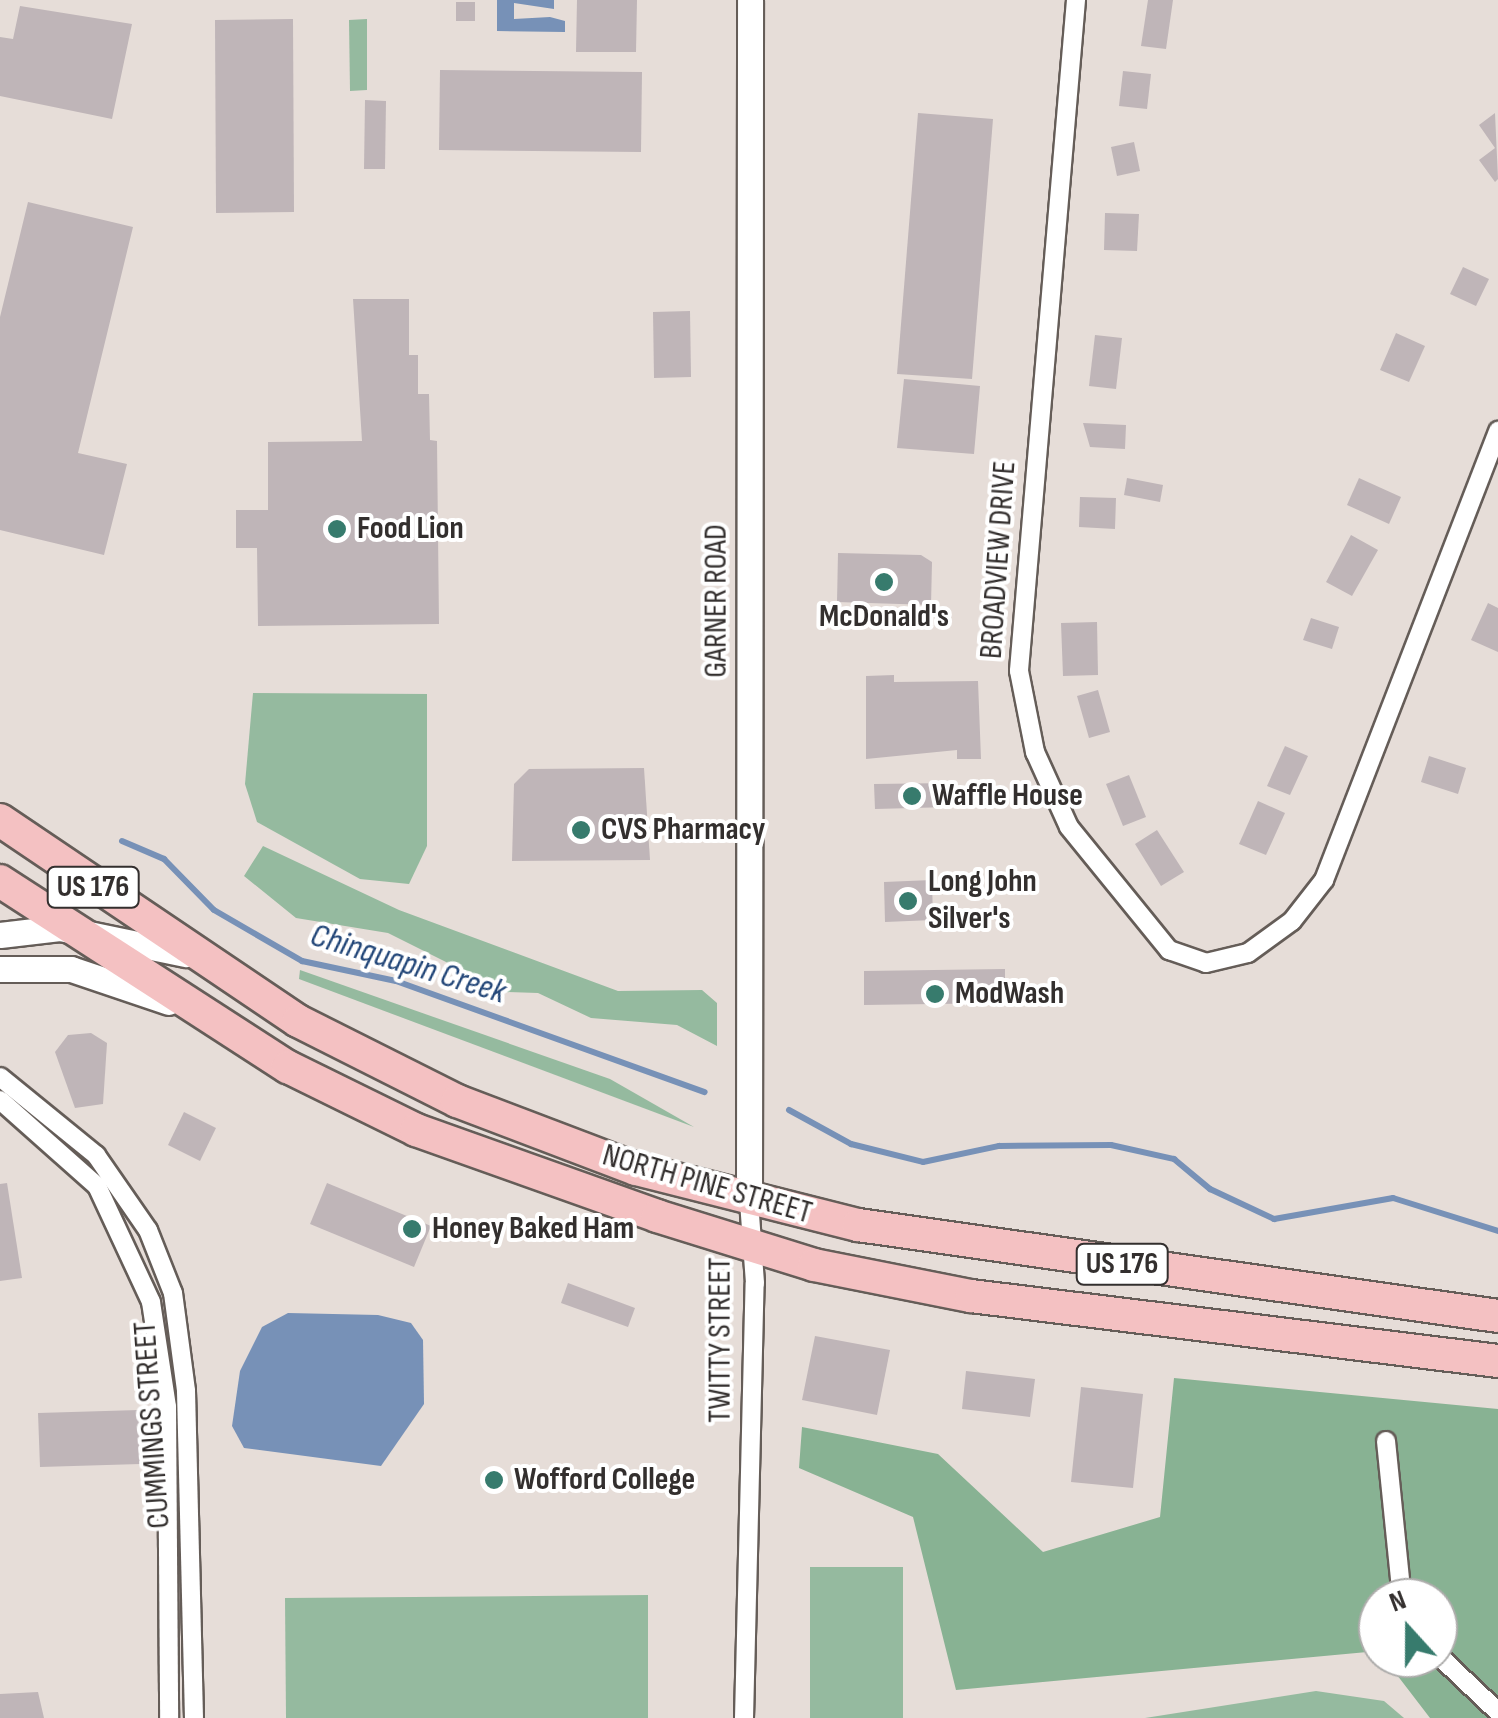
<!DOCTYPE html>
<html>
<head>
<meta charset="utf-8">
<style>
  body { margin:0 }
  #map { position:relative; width:1498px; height:1718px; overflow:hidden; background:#e6ddd8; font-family:"Sofia Sans Condensed",sans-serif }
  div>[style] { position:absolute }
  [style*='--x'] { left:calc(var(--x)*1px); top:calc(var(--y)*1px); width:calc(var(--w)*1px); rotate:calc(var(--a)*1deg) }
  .green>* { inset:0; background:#95ba9f }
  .forest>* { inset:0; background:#88b293 }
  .water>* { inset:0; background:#7791b7 }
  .stream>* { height:6px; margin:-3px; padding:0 3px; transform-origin:3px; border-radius:3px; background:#7791b7 }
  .building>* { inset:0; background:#bfb5b8 }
  .roads { filter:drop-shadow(2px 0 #655d58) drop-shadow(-2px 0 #655d58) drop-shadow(0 2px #655d58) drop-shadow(0 -2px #655d58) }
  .street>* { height:18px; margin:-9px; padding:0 9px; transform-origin:9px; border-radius:9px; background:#fff }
  .secondary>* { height:25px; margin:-12.5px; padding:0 12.5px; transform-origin:12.5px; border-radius:12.5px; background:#fff }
  .highway>* { height:32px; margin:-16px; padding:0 16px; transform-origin:16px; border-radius:16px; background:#f4c1c2 }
  .dots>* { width:28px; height:28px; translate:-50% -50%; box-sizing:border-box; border:5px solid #fff; border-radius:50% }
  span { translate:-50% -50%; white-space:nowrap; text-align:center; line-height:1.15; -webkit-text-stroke:8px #fff; paint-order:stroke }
  .shield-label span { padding:2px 8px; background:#fff; border:2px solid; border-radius:8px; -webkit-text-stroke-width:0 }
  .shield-label { font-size:30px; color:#332f2e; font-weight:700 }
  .poi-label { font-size:32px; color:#332f2e; font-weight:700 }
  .left { translate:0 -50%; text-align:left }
  .street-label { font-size:32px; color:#332f2e }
  .water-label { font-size:35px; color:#224678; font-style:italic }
  .north { position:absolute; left:1358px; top:1578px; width:100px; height:100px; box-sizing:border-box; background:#fff; border:2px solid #adacab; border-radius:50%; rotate:339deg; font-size:28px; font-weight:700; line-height:40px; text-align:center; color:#332f2e }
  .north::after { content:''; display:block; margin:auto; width:35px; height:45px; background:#377b6d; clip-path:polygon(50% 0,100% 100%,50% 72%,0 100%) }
</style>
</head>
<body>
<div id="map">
  <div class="green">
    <div style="clip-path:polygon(367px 19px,367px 90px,350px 91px,349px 20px)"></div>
    <div style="clip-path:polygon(253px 693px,427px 694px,427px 846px,409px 884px,360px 879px,257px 822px,245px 784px)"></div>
    <div style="clip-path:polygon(263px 846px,399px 910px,618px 991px,702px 990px,717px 1003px,717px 1046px,677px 1025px,591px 1018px,538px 993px,506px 992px,388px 933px,296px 918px,244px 876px)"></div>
    <div style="clip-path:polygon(300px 970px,610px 1079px,694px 1127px,299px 979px)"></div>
    <div style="clip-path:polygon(810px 1567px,903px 1567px,903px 1718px,810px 1718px)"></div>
    <div style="clip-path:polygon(648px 1595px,648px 1718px,286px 1718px,285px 1598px)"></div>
    <div style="clip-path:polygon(1316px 1691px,1384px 1701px,1404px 1718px,1145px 1718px)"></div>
  </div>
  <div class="forest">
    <div style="clip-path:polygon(1174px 1378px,1498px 1409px,1498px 1718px,1430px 1718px,1384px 1658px,1438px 1658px,1438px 1598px,1378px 1598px,1378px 1651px,956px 1690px,913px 1517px,799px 1468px,802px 1427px,938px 1454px,1043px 1552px,1160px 1517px)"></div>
  </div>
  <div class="water">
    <div style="clip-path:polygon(497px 0,554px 0,554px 9px,514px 3px,514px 19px,550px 17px,565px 21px,565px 32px,497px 31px)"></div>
    <div style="clip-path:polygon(288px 1313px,378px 1315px,411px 1323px,423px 1340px,424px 1404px,381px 1466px,244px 1448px,232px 1426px,240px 1371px,262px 1327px)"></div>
  </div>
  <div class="stream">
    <div style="--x:122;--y:841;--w:46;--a:23.2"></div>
    <div style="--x:164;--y:859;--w:71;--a:45.6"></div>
    <div style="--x:214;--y:910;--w:102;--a:30.1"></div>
    <div style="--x:302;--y:961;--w:96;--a:12"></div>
    <div style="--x:396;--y:981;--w:328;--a:19.8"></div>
    <div style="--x:789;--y:1110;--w:71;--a:28.7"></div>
    <div style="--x:851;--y:1144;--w:74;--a:14"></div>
    <div style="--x:923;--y:1162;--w:78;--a:-11.9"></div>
    <div style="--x:999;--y:1146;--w:112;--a:-0.5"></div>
    <div style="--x:1111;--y:1145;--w:65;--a:12.5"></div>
    <div style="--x:1174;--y:1159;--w:47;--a:39.8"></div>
    <div style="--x:1210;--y:1189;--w:71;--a:25.1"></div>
    <div style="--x:1274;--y:1219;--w:121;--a:-10"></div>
    <div style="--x:1393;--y:1198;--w:110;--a:17.4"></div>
  </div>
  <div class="building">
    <div style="clip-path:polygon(577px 0,637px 0,636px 52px,576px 52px)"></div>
    <div style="clip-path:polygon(1148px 0,1173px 0,1166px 49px,1141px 46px)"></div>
    <div style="clip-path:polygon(456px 2px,475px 2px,475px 21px,456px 21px)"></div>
    <div style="clip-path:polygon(20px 6px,132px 24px,112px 119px,0 96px,0 37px,13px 39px)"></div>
    <div style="clip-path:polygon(293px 19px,294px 212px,216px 213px,215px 20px)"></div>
    <div style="clip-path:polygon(440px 70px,642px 72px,641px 152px,439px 150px)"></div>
    <div style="clip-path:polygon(1123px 71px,1151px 74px,1147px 109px,1119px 106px)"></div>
    <div style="clip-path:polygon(365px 100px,386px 101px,385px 169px,364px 169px)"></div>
    <div style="clip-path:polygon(918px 113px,993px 119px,972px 379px,897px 374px)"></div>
    <div style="clip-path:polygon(1495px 113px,1498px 179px,1495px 182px,1479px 160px,1495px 148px,1479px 125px)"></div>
    <div style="clip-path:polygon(1134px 142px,1140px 171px,1117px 176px,1111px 147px)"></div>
    <div style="clip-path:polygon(28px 202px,133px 227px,78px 453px,127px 464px,104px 555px,0 530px,0 317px)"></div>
    <div style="clip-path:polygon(1105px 213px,1139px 214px,1137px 251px,1104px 250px)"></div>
    <div style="clip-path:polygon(1463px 267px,1489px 279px,1476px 306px,1450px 294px)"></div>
    <div style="clip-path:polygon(353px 299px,409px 299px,409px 355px,418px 355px,418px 394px,429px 394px,430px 440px,437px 441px,439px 624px,258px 626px,257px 548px,236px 548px,236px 510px,268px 510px,268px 442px,362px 441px)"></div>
    <div style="clip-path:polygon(690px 311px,691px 377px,654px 378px,653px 312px)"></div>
    <div style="clip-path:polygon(1396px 333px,1425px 346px,1409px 382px,1380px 370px)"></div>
    <div style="clip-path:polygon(1095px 335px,1122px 338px,1116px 389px,1089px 386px)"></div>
    <div style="clip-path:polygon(904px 379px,980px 386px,974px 454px,897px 448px)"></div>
    <div style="clip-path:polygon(1083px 423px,1126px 425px,1125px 449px,1090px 447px)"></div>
    <div style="clip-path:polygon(1127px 478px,1163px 485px,1160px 502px,1124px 495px)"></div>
    <div style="clip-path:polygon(1359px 478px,1401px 497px,1389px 524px,1347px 505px)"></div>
    <div style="clip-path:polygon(1080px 497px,1116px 498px,1115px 529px,1079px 527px)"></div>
    <div style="clip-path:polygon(1351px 535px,1378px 550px,1352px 596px,1326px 582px)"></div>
    <div style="clip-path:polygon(838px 553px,921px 555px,932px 562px,931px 605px,837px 602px)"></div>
    <div style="clip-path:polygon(1488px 603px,1498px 608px,1498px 652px,1471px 640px)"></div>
    <div style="clip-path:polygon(1311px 618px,1339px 627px,1332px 649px,1303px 640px)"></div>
    <div style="clip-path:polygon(1097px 622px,1098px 675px,1063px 676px,1061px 623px)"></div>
    <div style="clip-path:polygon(894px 675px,894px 682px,978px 681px,981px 759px,957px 759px,957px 750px,866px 759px,866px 676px)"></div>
    <div style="clip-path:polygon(1098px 690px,1110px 732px,1089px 738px,1077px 696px)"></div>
    <div style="clip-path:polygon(1285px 746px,1308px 756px,1290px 795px,1267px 786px)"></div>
    <div style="clip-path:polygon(1429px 756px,1466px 768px,1458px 794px,1421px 782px)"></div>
    <div style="clip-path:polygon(644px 768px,650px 860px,512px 861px,514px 784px,529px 769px)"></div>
    <div style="clip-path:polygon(1129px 775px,1146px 817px,1123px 826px,1106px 784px)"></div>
    <div style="clip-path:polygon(950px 783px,950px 807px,875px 809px,874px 784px)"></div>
    <div style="clip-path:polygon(1258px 801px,1285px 813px,1266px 855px,1239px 844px)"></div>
    <div style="clip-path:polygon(1157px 830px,1184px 872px,1161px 886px,1135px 844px)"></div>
    <div style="clip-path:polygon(932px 880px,933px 920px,885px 922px,884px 882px)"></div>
    <div style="clip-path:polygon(1005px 969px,1005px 1003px,864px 1005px,864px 971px)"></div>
    <div style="clip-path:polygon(91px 1033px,107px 1043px,103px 1104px,75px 1108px,55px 1052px,68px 1035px)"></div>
    <div style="clip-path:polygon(184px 1112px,216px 1128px,200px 1161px,168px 1145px)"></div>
    <div style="clip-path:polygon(7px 1183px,22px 1278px,0 1281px,0 1184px)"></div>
    <div style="clip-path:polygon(327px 1183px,431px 1226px,414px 1267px,310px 1224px)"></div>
    <div style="clip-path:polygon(568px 1283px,635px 1308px,628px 1327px,561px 1303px)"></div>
    <div style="clip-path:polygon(815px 1336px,890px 1350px,877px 1415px,802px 1400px)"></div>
    <div style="clip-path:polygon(966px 1371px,1035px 1379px,1030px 1417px,962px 1409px)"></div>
    <div style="clip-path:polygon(1081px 1387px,1143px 1394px,1133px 1488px,1071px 1482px)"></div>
    <div style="clip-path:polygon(139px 1410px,140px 1464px,40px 1467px,38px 1413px)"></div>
    <div style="clip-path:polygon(38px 1692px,44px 1718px,0 1718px,0 1694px)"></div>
  </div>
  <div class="roads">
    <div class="street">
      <div style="--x:1076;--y:0;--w:673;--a:94.86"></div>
      <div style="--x:1019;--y:671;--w:83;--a:78.8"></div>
      <div style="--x:1035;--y:752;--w:82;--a:65.6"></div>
      <div style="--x:1069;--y:827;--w:159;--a:50.9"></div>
      <div style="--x:1169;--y:950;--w:39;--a:19"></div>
      <div style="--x:1206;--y:963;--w:43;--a:-13.4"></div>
      <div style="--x:1248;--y:953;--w:54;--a:-36"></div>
      <div style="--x:1292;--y:921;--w:52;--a:-52"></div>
      <div style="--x:1324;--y:880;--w:482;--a:-68.8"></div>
      <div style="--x:0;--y:1077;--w:124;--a:39.1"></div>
      <div style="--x:96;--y:1155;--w:91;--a:55.3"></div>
      <div style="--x:148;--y:1230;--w:68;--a:68.4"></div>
      <div style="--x:173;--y:1293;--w:99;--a:82.4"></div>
      <div style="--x:186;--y:1391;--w:327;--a:88.6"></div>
      <div style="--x:0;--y:1100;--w:130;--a:41.6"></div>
      <div style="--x:97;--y:1186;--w:128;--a:65"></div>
      <div style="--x:151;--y:1302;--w:106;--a:81.3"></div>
      <div style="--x:167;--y:1407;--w:311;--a:89.6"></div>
      <div style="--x:1386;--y:1441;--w:158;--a:84.2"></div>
      <div style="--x:1438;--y:1655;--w:83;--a:43.5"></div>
      <div style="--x:744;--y:1718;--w:435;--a:-88.6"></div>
      <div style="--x:755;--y:1283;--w:81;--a:-94.2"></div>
    </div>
    <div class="secondary">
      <div style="--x:0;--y:935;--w:60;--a:-6.7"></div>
      <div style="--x:60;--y:928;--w:129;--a:11.7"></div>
      <div style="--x:0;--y:969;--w:71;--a:0"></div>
      <div style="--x:71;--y:969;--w:103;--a:18.6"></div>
      <div style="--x:749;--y:1202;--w:1202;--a:-89.95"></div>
    </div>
    <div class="highway">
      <div style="--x:0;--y:820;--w:359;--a:34"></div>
      <div style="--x:298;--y:1021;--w:178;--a:26.7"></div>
      <div style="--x:457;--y:1101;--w:191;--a:20.8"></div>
      <div style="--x:636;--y:1169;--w:229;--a:14.2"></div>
      <div style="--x:858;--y:1225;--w:646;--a:8.09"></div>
      <div style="--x:0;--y:881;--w:343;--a:32.9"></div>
      <div style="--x:288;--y:1067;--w:143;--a:26.2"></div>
      <div style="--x:416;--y:1130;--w:256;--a:19.6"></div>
      <div style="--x:657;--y:1216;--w:164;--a:17.3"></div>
      <div style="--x:814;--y:1265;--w:160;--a:11.2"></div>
      <div style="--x:971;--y:1296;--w:531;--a:7.03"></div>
    </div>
  </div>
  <div class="dots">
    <div style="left:337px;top:529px;background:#377b6d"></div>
    <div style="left:884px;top:582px;background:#377b6d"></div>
    <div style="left:912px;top:796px;background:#377b6d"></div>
    <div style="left:581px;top:830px;background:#377b6d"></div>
    <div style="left:908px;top:901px;background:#377b6d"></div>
    <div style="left:935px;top:994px;background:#377b6d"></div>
    <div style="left:412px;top:1229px;background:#377b6d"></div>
    <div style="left:494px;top:1480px;background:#377b6d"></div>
  </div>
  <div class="shield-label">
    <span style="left:93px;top:887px">US 176</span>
    <span style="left:1122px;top:1264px">US 176</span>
  </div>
  <div class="poi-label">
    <span class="left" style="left:357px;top:529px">Food Lion</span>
    <span style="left:884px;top:617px">McDonald's</span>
    <span class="left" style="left:932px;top:796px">Waffle House</span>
    <span class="left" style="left:601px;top:830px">CVS Pharmacy</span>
    <span class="left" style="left:928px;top:901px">Long John<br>Silver's</span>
    <span class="left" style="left:955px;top:994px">ModWash</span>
    <span class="left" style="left:432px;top:1229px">Honey Baked Ham</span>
    <span class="left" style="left:514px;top:1480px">Wofford College</span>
  </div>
  <div class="street-label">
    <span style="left:999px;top:560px;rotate:-86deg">BROADVIEW DRIVE</span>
    <span style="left:717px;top:601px;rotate:-90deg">GARNER ROAD</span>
    <span style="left:707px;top:1185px;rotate:16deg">NORTH PINE STREET</span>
    <span style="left:721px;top:1340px;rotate:-90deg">TWITTY STREET</span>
    <span style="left:153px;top:1425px;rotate:-94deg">CUMMINGS STREET</span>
  </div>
  <div class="water-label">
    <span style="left:408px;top:964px;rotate:17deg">Chinquapin Creek</span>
  </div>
  <div class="north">N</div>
</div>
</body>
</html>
